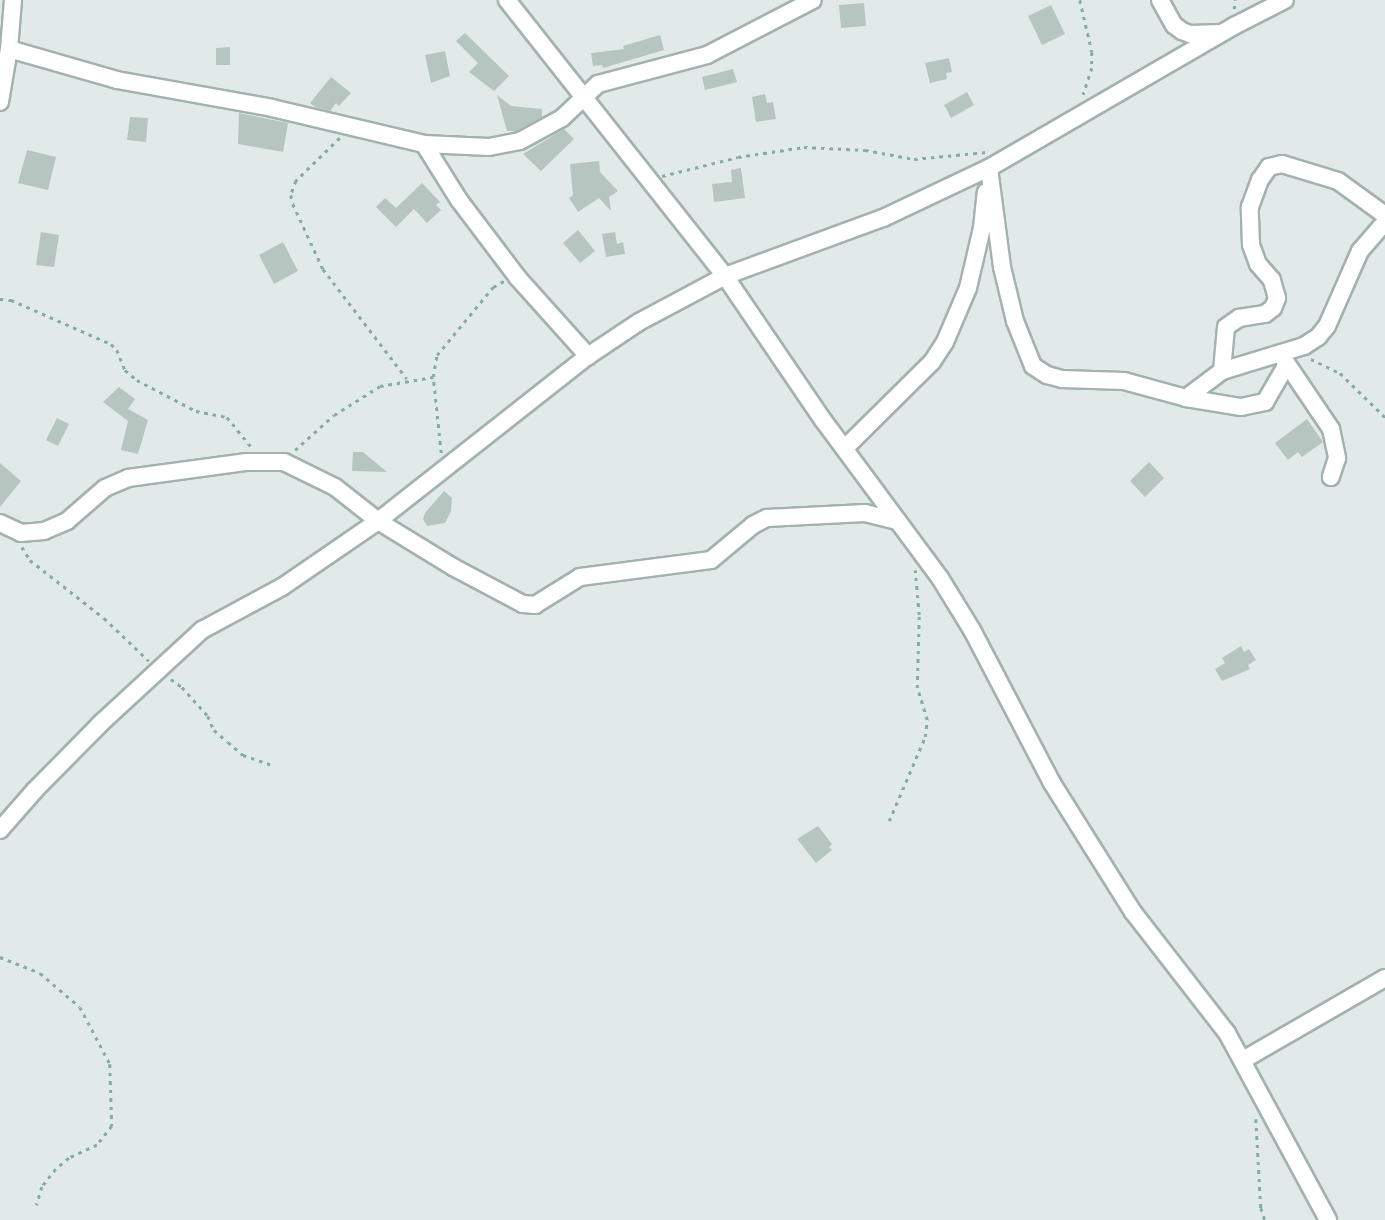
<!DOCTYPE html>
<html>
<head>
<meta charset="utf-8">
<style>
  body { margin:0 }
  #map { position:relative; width:1385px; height:1220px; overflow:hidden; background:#e1eae8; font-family:Mulish,sans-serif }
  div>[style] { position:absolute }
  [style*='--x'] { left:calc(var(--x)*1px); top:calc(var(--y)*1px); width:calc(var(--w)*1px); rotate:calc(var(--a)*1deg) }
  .building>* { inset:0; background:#b7c5c1 }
  .path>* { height:2.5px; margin-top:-1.25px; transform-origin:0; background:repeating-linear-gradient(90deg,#85aba5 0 3.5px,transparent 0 8.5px) }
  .roads { filter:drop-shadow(2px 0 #a4b2af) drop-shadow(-2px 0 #a4b2af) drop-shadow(0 2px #a4b2af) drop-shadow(0 -2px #a4b2af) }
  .street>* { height:16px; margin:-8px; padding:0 8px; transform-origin:8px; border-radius:8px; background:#fff }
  span { translate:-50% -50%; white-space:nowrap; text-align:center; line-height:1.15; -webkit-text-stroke:5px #f2f7f5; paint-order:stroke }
</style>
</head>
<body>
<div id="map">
  <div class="building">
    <div style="clip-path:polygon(864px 3px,866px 26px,841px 28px,839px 5px)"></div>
    <div style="clip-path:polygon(1051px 5px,1065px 34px,1042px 45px,1028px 16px)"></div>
    <div style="clip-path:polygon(465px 33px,509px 76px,494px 91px,469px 72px,478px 63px,456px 41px)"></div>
    <div style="clip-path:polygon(660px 35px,664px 50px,603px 68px,602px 65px,593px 66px,591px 53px,624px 49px,623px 46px)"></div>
    <div style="clip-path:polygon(230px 47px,230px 65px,216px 65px,216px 48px)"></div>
    <div style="clip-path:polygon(445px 51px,450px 76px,431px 83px,425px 55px)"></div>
    <div style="clip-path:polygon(949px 58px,952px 72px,946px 73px,947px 79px,930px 83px,925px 63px)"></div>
    <div style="clip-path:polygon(733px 69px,737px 82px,705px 90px,702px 77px)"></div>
    <div style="clip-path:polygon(331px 77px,351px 93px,339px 106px,336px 103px,330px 111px,315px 107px,310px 103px)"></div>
    <div style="clip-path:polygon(967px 92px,974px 105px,951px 118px,944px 105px)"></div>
    <div style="clip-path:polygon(765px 94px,767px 103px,773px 102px,776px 119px,756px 122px,752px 97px)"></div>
    <div style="clip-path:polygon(497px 95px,511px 106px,542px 109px,542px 117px,516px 131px,507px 131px)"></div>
    <div style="clip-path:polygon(239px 113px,288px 123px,283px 152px,238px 144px)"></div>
    <div style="clip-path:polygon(130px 117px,148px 118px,146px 142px,127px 140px)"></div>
    <div style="clip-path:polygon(564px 129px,574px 139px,541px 171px,523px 154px)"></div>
    <div style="clip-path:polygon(27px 150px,56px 157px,48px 190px,18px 183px)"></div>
    <div style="clip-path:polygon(599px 161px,600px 172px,618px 191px,609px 197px,611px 211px,599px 198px,578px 212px,569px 198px,573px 195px,570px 164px)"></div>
    <div style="clip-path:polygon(741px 168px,745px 198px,714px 202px,712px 184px,732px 182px,731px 170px)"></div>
    <div style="clip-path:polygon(422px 183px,440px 202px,436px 205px,441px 210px,427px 223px,414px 209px,396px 227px,376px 207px,385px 198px,396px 208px)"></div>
    <div style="clip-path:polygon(578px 230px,595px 251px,580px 263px,563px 243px)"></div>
    <div style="clip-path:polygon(41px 232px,59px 235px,54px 267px,36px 265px)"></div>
    <div style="clip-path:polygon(615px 232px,617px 244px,623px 242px,625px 254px,606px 257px,602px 234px)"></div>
    <div style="clip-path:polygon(283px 242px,298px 271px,274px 284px,259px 255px)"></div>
    <div style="clip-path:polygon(119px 387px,135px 399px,128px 409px,148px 420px,138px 454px,121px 450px,128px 421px,103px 402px)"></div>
    <div style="clip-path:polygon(57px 418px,69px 424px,58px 446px,46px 440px)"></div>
    <div style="clip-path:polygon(1307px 419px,1323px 442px,1302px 457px,1298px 452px,1288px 460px,1275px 443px)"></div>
    <div style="clip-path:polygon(353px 452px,363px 452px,387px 472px,352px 471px)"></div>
    <div style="clip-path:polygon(1149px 462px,1164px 478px,1145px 497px,1130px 481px)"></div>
    <div style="clip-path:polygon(0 463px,21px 481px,0 507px)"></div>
    <div style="clip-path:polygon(444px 491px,452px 498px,451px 511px,445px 523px,427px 526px,423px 519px,425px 513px)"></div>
    <div style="clip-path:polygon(1241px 646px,1244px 652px,1249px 649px,1256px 660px,1248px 665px,1250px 669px,1222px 681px,1215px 669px,1225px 663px,1222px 658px)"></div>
    <div style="clip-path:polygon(818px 826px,832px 844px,829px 847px,832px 850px,816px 863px,797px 839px)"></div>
  </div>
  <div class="path">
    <div style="--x:1080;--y:0;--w:53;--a:77"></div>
    <div style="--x:1092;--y:52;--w:16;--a:90"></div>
    <div style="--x:1092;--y:68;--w:28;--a:108"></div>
    <div style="--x:1234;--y:9;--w:9;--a:-84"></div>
    <div style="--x:340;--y:138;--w:62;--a:135.7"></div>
    <div style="--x:296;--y:181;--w:15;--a:110"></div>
    <div style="--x:291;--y:195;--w:9;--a:77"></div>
    <div style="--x:293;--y:204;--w:72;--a:65.2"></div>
    <div style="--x:323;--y:269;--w:138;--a:52.6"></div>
    <div style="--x:662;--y:176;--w:78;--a:-14"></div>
    <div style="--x:738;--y:157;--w:67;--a:-8.6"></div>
    <div style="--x:804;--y:147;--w:61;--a:2.8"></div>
    <div style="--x:865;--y:150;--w:50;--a:10.4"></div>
    <div style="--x:914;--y:159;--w:73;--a:-5.5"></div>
    <div style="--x:0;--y:299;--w:11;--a:5"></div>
    <div style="--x:11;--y:300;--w:109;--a:23.7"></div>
    <div style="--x:111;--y:344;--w:8;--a:45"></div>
    <div style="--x:117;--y:350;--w:22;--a:68"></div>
    <div style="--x:125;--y:370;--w:16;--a:40"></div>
    <div style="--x:137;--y:380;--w:67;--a:27.7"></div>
    <div style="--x:196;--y:411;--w:32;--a:11"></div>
    <div style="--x:227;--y:417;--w:40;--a:51"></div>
    <div style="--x:1311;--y:359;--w:32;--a:26"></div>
    <div style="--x:1340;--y:373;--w:63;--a:44.4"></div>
    <div style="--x:295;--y:450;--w:52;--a:-41.9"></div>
    <div style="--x:334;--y:415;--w:54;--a:-32.2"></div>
    <div style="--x:380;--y:386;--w:54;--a:-9.6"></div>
    <div style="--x:441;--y:453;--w:76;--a:-96"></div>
    <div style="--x:433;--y:377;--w:22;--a:-80"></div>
    <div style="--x:437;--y:355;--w:88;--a:-50.5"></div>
    <div style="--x:493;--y:287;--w:13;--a:-29"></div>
    <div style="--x:22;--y:547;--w:15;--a:58"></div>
    <div style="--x:30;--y:560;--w:94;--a:38.1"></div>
    <div style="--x:104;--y:618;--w:62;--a:43.7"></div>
    <div style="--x:171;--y:679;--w:14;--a:36"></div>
    <div style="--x:182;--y:687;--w:39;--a:48"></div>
    <div style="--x:208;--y:716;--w:15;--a:67"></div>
    <div style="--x:214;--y:730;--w:18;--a:41"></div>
    <div style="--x:228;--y:742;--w:20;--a:41"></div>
    <div style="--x:243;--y:755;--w:31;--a:19"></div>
    <div style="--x:889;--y:821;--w:91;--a:-66.8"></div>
    <div style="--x:925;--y:737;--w:17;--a:-83"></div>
    <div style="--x:927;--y:720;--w:34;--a:-107"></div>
    <div style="--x:917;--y:688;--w:73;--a:-88.4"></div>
    <div style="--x:919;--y:615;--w:45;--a:-95.1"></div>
    <div style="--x:0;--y:957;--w:43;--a:21.8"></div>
    <div style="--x:40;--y:973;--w:52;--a:40.4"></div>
    <div style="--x:80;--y:1007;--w:64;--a:62.2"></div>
    <div style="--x:110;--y:1064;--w:62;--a:88.2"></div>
    <div style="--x:112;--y:1126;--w:24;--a:128"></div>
    <div style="--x:97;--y:1145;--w:31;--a:155"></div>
    <div style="--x:69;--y:1158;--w:17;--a:140"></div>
    <div style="--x:56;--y:1169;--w:23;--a:128"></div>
    <div style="--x:42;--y:1187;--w:19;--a:106"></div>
    <div style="--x:1256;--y:1119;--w:89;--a:86.8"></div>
    <div style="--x:1261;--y:1208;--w:13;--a:72"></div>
  </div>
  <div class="roads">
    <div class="street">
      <div style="--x:507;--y:0;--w:352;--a:51.7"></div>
      <div style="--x:725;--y:276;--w:174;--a:55.8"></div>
      <div style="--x:823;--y:420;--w:197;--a:53.5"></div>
      <div style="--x:940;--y:578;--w:61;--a:58.4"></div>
      <div style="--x:972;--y:630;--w:173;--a:62.4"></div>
      <div style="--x:1052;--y:783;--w:152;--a:57.9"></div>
      <div style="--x:1133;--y:912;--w:153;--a:52.2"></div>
      <div style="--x:1227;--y:1033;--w:213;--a:61.6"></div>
      <div style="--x:1160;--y:0;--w:29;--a:61"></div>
      <div style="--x:1174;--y:25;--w:10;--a:37"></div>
      <div style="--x:1182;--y:31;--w:9;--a:21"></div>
      <div style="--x:1190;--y:34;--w:31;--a:-2"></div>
      <div style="--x:9;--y:49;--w:112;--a:16"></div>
      <div style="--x:117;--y:80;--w:158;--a:10.2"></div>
      <div style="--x:272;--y:108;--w:156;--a:13.3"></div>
      <div style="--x:424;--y:144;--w:65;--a:2.6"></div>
      <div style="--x:489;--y:147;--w:32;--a:-11"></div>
      <div style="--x:520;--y:141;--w:48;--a:-28.7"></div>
      <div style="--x:562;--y:118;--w:50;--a:-43.4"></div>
      <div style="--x:598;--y:84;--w:113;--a:-14.9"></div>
      <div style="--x:707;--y:55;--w:119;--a:-27.4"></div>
      <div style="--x:0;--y:102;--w:54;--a:-80.4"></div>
      <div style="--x:9;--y:49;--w:49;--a:-85.3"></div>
      <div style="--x:424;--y:144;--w:66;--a:58"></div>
      <div style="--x:459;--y:200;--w:98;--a:52.9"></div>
      <div style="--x:518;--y:278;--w:105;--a:48.1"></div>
      <div style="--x:989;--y:168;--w:100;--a:82.5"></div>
      <div style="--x:1002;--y:267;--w:56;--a:76.5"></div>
      <div style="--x:1015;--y:321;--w:48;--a:68.2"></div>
      <div style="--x:1033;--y:366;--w:17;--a:33"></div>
      <div style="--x:1047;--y:375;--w:16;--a:15"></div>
      <div style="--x:1062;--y:379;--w:62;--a:1.8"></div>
      <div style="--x:1124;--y:381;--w:64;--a:15.3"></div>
      <div style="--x:1186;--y:398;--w:56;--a:9.3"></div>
      <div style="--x:1241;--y:407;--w:25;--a:-12"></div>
      <div style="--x:1265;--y:402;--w:44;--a:-59.9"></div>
      <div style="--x:1283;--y:358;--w:86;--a:55.9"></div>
      <div style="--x:1331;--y:429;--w:30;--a:78"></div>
      <div style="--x:1337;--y:458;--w:20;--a:108"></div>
      <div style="--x:1222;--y:371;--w:44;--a:-84.8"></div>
      <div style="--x:1226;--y:327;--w:16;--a:-35"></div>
      <div style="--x:1239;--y:318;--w:26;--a:-9"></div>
      <div style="--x:1265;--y:314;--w:10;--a:-37"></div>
      <div style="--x:1273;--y:308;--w:11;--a:-68"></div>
      <div style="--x:1277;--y:298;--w:19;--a:-106"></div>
      <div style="--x:1272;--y:280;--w:21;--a:-131"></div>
      <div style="--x:1258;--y:264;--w:20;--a:-110"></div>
      <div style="--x:1251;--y:245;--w:38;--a:-92"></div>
      <div style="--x:1250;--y:207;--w:29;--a:-70"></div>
      <div style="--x:1260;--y:180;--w:16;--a:-55"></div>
      <div style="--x:1269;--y:167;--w:13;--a:-13"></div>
      <div style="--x:1282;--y:164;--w:59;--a:16.9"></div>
      <div style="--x:1338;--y:181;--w:58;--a:35.9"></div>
      <div style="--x:1186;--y:398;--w:45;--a:-36.9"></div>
      <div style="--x:1222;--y:371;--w:86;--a:-17"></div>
      <div style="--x:1304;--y:346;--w:17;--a:-33"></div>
      <div style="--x:1318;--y:337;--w:14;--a:-51"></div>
      <div style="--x:1327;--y:326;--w:82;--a:-66.3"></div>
      <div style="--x:1360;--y:251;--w:38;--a:-49"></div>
      <div style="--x:845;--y:448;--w:122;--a:-44.7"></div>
      <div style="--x:932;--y:362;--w:24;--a:-57"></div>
      <div style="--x:945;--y:342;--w:59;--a:-66.9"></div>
      <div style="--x:968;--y:288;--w:62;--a:-76.9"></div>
      <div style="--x:982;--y:228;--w:36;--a:-84"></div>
      <div style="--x:0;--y:523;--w:23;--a:25"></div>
      <div style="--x:21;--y:533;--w:23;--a:-5"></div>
      <div style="--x:44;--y:531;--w:25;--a:-23"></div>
      <div style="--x:67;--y:521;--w:50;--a:-41"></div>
      <div style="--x:105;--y:488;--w:25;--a:-23"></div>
      <div style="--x:128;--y:478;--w:120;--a:-7.7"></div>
      <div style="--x:247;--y:462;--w:37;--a:0"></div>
      <div style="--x:284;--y:462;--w:57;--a:26.1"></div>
      <div style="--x:335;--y:487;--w:55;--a:38.3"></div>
      <div style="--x:378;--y:521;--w:88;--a:31.5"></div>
      <div style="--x:453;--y:567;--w:79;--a:27.9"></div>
      <div style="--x:523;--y:604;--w:12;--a:5"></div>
      <div style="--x:535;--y:605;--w:53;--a:-31.9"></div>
      <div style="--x:580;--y:577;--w:132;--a:-7.4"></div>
      <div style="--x:711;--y:560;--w:55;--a:-39.8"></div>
      <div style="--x:753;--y:525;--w:16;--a:-27"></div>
      <div style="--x:767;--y:518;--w:98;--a:-2.9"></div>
      <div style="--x:865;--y:513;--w:34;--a:14"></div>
      <div style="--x:0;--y:830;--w:53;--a:-48.8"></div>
      <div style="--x:35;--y:790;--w:93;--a:-45.4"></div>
      <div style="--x:100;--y:724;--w:139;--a:-42.7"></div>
      <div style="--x:202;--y:630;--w:91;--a:-28.3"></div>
      <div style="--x:282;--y:587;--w:116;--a:-34.5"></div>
      <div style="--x:378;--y:521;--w:267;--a:-38.2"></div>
      <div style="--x:588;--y:356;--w:61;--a:-33.7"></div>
      <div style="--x:639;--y:322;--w:98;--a:-28.1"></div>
      <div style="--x:725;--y:276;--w:168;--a:-20.2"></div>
      <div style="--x:883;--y:218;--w:117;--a:-25.3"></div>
      <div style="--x:989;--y:168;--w:283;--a:-30.1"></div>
      <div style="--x:1234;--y:26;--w:57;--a:-27"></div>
      <div style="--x:1243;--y:1060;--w:164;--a:-30"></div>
    </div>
  </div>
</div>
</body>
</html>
